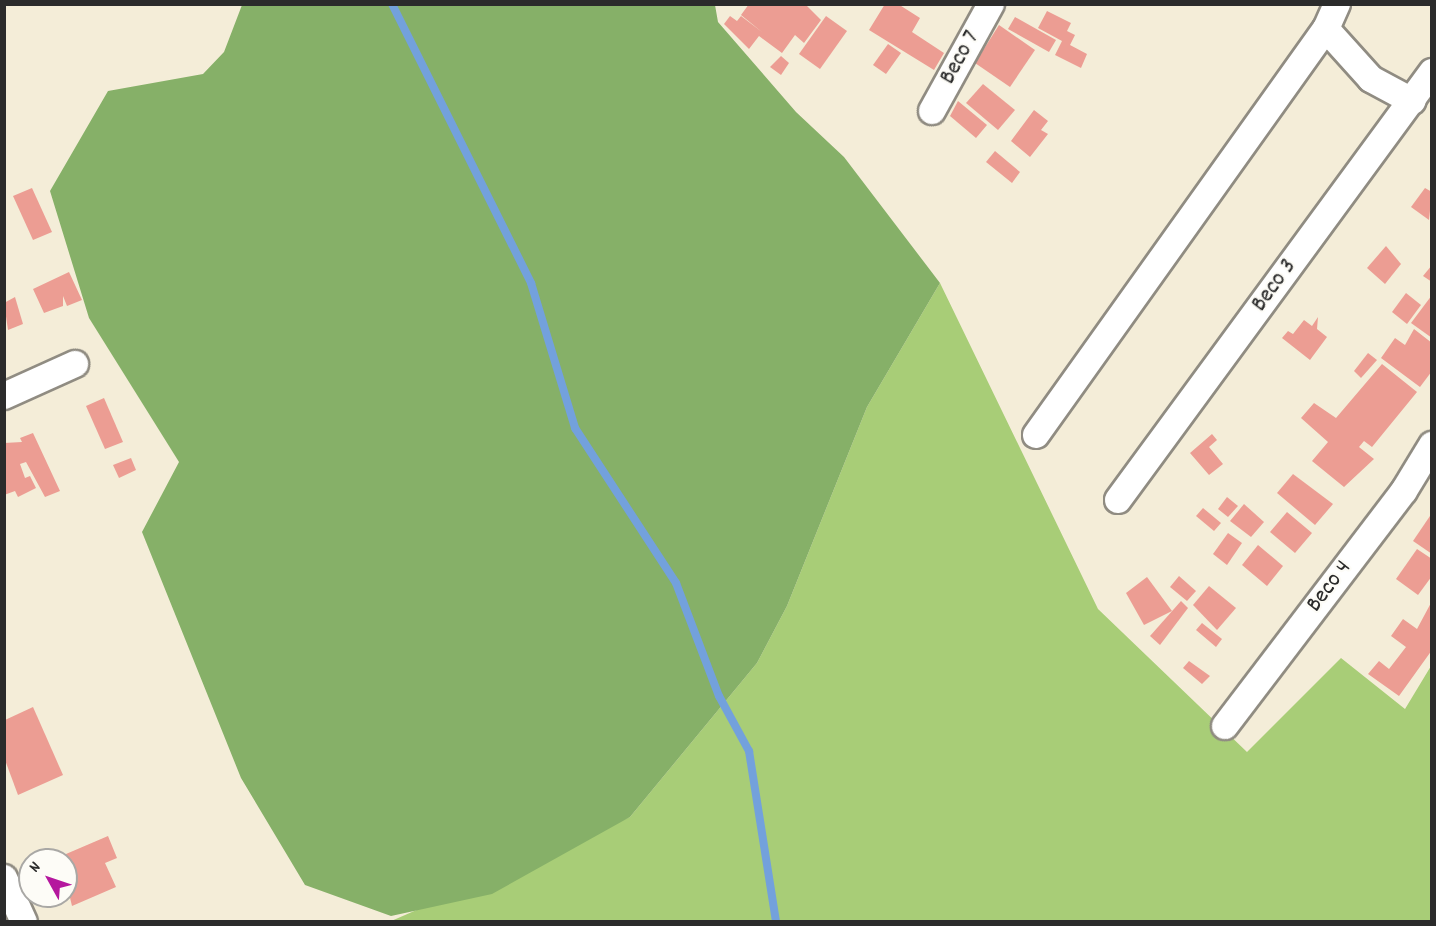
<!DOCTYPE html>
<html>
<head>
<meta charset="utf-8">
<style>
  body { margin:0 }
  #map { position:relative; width:1436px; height:926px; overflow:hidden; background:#f4edd8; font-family:Dekko,sans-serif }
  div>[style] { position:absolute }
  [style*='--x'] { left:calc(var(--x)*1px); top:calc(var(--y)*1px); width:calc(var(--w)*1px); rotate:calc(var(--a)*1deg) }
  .green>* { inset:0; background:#a8cd77 }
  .forest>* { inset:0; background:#86b068 }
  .stream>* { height:8px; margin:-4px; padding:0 4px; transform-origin:4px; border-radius:4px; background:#73a1dc }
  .building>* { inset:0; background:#ec9d93 }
  .roads { filter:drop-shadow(2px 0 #908c82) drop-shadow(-2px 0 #908c82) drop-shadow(0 2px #908c82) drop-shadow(0 -2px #908c82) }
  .minor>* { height:26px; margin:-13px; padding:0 13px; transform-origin:13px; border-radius:13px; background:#fff }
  span { translate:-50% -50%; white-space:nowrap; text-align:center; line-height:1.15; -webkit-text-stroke:4.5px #fdfcf7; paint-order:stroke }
  .street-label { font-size:24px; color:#2b2b2b }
  .frame { position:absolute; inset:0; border:6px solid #2b2b2b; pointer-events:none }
  .north { position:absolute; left:18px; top:848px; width:60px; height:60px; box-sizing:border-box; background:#fdfcf7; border:2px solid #a9a8a5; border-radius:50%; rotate:310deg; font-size:16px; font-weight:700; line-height:24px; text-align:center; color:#2b2b2b }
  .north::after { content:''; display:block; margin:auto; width:21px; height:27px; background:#b5179e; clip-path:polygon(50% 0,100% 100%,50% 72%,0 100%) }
</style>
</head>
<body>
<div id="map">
  <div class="green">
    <div style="clip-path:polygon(940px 283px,1098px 609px,1247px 752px,1341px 658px,1405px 709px,1431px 666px,1431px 921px,389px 922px,630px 817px,757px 663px,787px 606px,867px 407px)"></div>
  </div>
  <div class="forest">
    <div style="clip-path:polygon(242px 5px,715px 5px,718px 22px,796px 112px,844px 157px,940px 283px,867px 407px,787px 606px,757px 663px,630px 817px,492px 894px,391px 916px,305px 885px,241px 778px,142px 532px,179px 462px,89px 318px,50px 191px,108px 91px,203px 74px,224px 52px)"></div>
  </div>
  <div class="stream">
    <div style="--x:392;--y:4;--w:312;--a:63.5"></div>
    <div style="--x:531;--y:283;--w:152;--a:73.1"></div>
    <div style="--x:575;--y:428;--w:185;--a:56.9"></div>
    <div style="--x:676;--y:583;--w:121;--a:69.2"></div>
    <div style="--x:719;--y:696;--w:63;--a:61.4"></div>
    <div style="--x:749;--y:751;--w:173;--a:81"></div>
  </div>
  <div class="building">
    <div style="clip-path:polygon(749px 4px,805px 4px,821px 20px,804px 43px,795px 35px,782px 53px,759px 36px,749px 49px,724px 24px,730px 16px,737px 21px,741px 16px,762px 32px,741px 15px)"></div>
    <div style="clip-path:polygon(885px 4px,898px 4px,920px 18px,912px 32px,944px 53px,934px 70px,869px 30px)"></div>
    <div style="clip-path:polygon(1047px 11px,1071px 23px,1067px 31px,1075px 35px,1070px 45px,1087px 54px,1081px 68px,1055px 55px,1062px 41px,1038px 28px)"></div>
    <div style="clip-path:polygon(826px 16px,847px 31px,820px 69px,799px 54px)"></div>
    <div style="clip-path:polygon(1015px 17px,1056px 40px,1049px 52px,1008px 29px)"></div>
    <div style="clip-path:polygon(999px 25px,1035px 50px,1010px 87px,975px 63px)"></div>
    <div style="clip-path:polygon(888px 44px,901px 53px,886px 74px,873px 65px)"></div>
    <div style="clip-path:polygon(781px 56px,789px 63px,781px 75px,770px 67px)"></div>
    <div style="clip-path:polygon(983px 84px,1015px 110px,998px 130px,966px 103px)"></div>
    <div style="clip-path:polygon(958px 101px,987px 125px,976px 138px,950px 116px)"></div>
    <div style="clip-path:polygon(1034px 110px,1048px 121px,1041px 130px,1048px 134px,1030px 157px,1011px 141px)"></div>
    <div style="clip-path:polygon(995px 151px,1020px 172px,1012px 183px,986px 162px)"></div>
    <div style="clip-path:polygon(32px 188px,52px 232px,33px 240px,13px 196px)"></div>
    <div style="clip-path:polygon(1425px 188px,1432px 192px,1429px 220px,1411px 207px)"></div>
    <div style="clip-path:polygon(1386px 246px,1401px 264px,1385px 284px,1367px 268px)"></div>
    <div style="clip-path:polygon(1432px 265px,1432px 282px,1423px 276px)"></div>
    <div style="clip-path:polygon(69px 272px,82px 300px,67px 306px,63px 296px,63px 306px,44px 313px,33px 289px)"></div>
    <div style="clip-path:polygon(1406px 293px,1421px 305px,1407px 324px,1392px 312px)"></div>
    <div style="clip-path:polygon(1432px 295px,1432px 338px,1411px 323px)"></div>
    <div style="clip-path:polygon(15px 297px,23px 324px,8px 330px,4px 303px)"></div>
    <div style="clip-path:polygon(1318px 317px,1317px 329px,1327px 337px,1310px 360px,1282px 338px,1288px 331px,1293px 334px,1304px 320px,1312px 326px)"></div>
    <div style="clip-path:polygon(1414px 329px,1432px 343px,1432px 371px,1420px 387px,1381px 358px,1395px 338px,1405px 345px)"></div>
    <div style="clip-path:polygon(1368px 353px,1377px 360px,1361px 378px,1354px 371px)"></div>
    <div style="clip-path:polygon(1382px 364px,1417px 392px,1372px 447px,1364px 441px,1359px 447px,1374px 459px,1344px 487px,1312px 461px,1328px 442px,1301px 418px,1314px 403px,1336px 418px)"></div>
    <div style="clip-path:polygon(104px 398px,123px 442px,105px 449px,86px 406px)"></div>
    <div style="clip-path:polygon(33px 433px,60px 491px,45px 497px,26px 462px,20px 464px,25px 478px,30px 476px,36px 488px,18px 497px,15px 491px,4px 495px,4px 443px,22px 442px,20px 438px)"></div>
    <div style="clip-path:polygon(1212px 434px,1217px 440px,1209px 447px,1223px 464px,1209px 475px,1190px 453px)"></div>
    <div style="clip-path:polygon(131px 458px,136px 470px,119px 478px,113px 465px)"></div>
    <div style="clip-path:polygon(1293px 474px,1333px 504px,1315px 525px,1277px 493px)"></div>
    <div style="clip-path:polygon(1227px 497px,1238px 506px,1228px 517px,1218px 509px)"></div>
    <div style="clip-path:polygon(1244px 504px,1264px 522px,1251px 537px,1230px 521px)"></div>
    <div style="clip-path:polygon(1203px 508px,1221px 523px,1214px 531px,1196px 516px)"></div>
    <div style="clip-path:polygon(1287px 512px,1312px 533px,1295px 553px,1270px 532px)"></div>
    <div style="clip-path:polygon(1432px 513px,1432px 554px,1413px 541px)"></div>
    <div style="clip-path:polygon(1228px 533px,1242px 543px,1227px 565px,1213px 554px)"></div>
    <div style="clip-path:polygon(1258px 545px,1283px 566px,1267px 586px,1242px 565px)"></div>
    <div style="clip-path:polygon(1417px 549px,1432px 559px,1432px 576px,1418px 595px,1396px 579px)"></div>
    <div style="clip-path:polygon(1179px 576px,1196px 591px,1187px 601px,1170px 587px)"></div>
    <div style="clip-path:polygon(1147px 577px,1172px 611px,1144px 625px,1126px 593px)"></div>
    <div style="clip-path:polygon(1209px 586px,1236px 608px,1217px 630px,1193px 605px)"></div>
    <div style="clip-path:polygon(1181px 601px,1188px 608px,1160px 645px,1150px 636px)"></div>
    <div style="clip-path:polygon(1432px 601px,1432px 650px,1399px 696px,1368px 674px,1379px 661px,1389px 669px,1406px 647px,1391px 636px,1403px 619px,1417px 629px)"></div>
    <div style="clip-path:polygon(1202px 623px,1222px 639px,1216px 647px,1196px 630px)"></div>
    <div style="clip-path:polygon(1189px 661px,1210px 676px,1202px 684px,1183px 668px)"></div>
    <div style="clip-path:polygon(33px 707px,63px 775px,18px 795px,5px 760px,5px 720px)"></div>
    <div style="clip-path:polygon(108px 836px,117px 858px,105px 863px,116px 887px,72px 906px,66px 881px,72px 878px,66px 860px,59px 857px)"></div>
  </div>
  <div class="roads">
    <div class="minor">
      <div style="--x:1337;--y:4;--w:27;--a:114"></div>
      <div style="--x:1326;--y:29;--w:67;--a:48"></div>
      <div style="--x:1371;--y:79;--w:47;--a:28.2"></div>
      <div style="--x:932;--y:111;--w:122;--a:-61.1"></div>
      <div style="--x:4;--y:396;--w:78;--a:-24.3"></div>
      <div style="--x:1036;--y:435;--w:499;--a:-54.5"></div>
      <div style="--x:1118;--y:500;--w:531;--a:-53.73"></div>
      <div style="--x:1225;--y:726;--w:295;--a:-52.7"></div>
      <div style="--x:1404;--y:491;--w:54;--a:-58.7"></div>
      <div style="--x:4;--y:878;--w:48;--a:65.6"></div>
    </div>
  </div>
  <div class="street-label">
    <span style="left:961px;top:58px;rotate:-61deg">Beco 7</span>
    <span style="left:1275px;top:286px;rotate:-54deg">Beco 3</span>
    <span style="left:1330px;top:587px;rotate:-53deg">Beco 4</span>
  </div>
  <div class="frame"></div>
  <div class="north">N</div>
</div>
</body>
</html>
